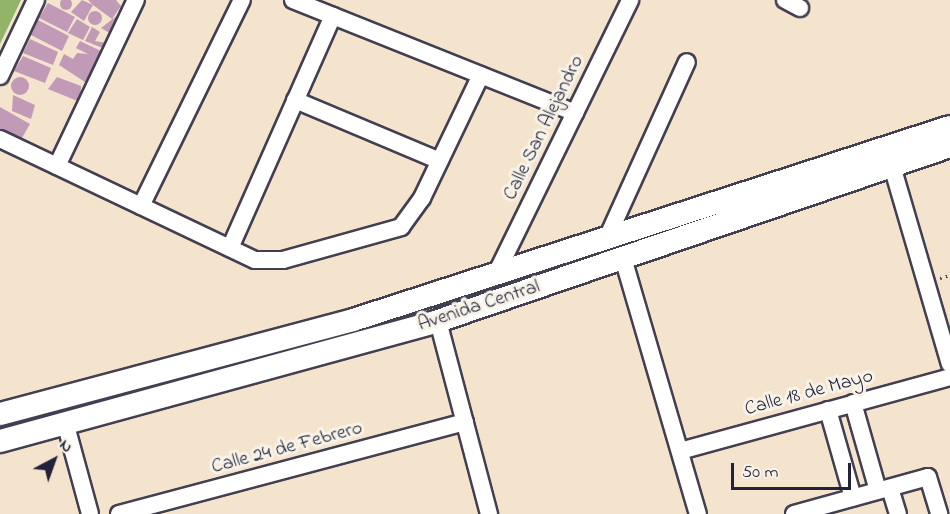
<!DOCTYPE html>
<html>
<head>
<meta charset="utf-8">
<style>
  body { margin:0 }
  #map { position:relative; width:950px; height:514px; overflow:hidden; background:#f5e4cd; font-family:"Indie Flower",sans-serif }
  div>[style] { position:absolute }
  [style*='--x'] { left:calc(var(--x)*1px); top:calc(var(--y)*1px); width:calc(var(--w)*1px); rotate:calc(var(--a)*1deg) }
  .forest>* { inset:0; background:#92b468 }
  .building>* { inset:0; background:#c09ab7 }
  .round { border-radius:50% }
  .path>* { height:3px; margin-top:-1.5px; transform-origin:0; background:repeating-linear-gradient(90deg,#423f51 0 1.5px,transparent 0 6px) }
  .roads { filter:drop-shadow(2px 0 #423f51) drop-shadow(-2px 0 #423f51) drop-shadow(0 2px #423f51) drop-shadow(0 -2px #423f51) }
  .street>* { height:16px; margin:-8px; padding:0 8px; transform-origin:8px; border-radius:8px; background:#fff }
  .secondary>* { height:22px; margin:-11px; padding:0 11px; transform-origin:11px; border-radius:11px; background:#fff }
  span { translate:-50% -50%; white-space:nowrap; text-align:center; line-height:1.15; -webkit-text-stroke:6px #f7f3e8; paint-order:stroke }
  .street-label { font-size:20px; color:#22223b }
  .north { position:absolute; left:24px; top:430px; width:60px; height:60px; -webkit-text-stroke:4px #f7f3e8; paint-order:stroke; rotate:41deg; font-size:16px; font-weight:700; line-height:24px; text-align:center; color:#22223b }
  .north::after { content:''; display:block; margin:auto; width:21px; height:27px; background:#22223b; clip-path:polygon(50% 0,100% 100%,50% 72%,0 100%) }
  .scale { position:absolute; left:731px; top:463px; width:120px; height:27px; box-sizing:border-box; border:3px solid #22223b; border-top:0; padding-left:8px; font-size:18px; line-height:21px; white-space:nowrap; color:#22223b; -webkit-text-stroke:4px #f7f3e8; paint-order:stroke }
</style>
</head>
<body>
<div id="map">
  <div class="forest">
    <div style="clip-path:polygon(0 0,21px 0,0 44px)"></div>
  </div>
  <div class="building">
    <div class="round" style="left:60px;top:-2px;width:12px;height:12px"></div>
    <div style="clip-path:polygon(82px 0,93px 5px,88px 0,116px 0,121px 6px,112px 19px,93px 5px,84px 21px,71px 12px)"></div>
    <div style="clip-path:polygon(48px 3px,75px 17px,67px 32px,39px 18px)"></div>
    <div class="round" style="left:88px;top:11px;width:14px;height:14px"></div>
    <div style="clip-path:polygon(119px 14px,125px 17px,115px 36px,101px 28px)"></div>
    <div style="clip-path:polygon(77px 19px,90px 27px,83px 40px,68px 33px)"></div>
    <div style="clip-path:polygon(38px 20px,69px 36px,62px 51px,31px 35px)"></div>
    <div style="clip-path:polygon(92px 27px,100px 32px,95px 41px,107px 43px,105px 49px,85px 41px)"></div>
    <div style="clip-path:polygon(30px 39px,58px 52px,53px 65px,23px 53px)"></div>
    <div style="clip-path:polygon(80px 41px,103px 52px,96px 59px,103px 60px,88px 84px,59px 65px,64px 54px,73px 59px,77px 53px,88px 54px,76px 48px)"></div>
    <div style="clip-path:polygon(23px 56px,51px 68px,45px 83px,14px 71px)"></div>
    <div style="clip-path:polygon(57px 77px,81px 86px,80px 102px,48px 89px)"></div>
    <div class="round" style="left:11px;top:77px;width:18px;height:18px"></div>
    <div style="clip-path:polygon(13px 95px,35px 105px,31px 119px,12px 111px)"></div>
    <div style="clip-path:polygon(0 107px,30px 124px,19px 143px,0 132px)"></div>
  </div>
  <div class="path">
    <div style="--x:940;--y:278;--w:10;--a:-17"></div>
  </div>
  <div class="roads">
    <div class="street">
      <div style="--x:293;--y:0;--w:304;--a:21.8"></div>
      <div style="--x:785;--y:0;--w:17;--a:28"></div>
      <div style="--x:0;--y:76;--w:84;--a:-64.7"></div>
      <div style="--x:295;--y:100;--w:157;--a:22.8"></div>
      <div style="--x:0;--y:139;--w:282;--a:25.4"></div>
      <div style="--x:255;--y:260;--w:28;--a:0"></div>
      <div style="--x:283;--y:260;--w:123;--a:-15.6"></div>
      <div style="--x:401;--y:227;--w:36;--a:-54"></div>
      <div style="--x:422;--y:198;--w:136;--a:-64.4"></div>
      <div style="--x:57;--y:166;--w:184;--a:-64.6"></div>
      <div style="--x:892;--y:166;--w:206;--a:73.7"></div>
      <div style="--x:141;--y:206;--w:229;--a:-63.9"></div>
      <div style="--x:607;--y:238;--w:193;--a:-65.6"></div>
      <div style="--x:230;--y:248;--w:254;--a:-66.1"></div>
      <div style="--x:623;--y:258;--w:267;--a:73.7"></div>
      <div style="--x:496;--y:274;--w:305;--a:-63.9"></div>
      <div style="--x:438;--y:321;--w:200;--a:75.2"></div>
      <div style="--x:853;--y:403;--w:91;--a:74.1"></div>
      <div style="--x:828;--y:410;--w:91;--a:74.1"></div>
      <div style="--x:65;--y:422;--w:95;--a:74.8"></div>
      <div style="--x:680;--y:451;--w:280;--a:-15.3"></div>
      <div style="--x:890;--y:488;--w:27;--a:73"></div>
      <div style="--x:119;--y:514;--w:358;--a:-14.9"></div>
      <div style="--x:794;--y:514;--w:139;--a:-15.4"></div>
      <div style="--x:928;--y:477;--w:39;--a:73"></div>
    </div>
    <div class="secondary">
      <div style="--x:0;--y:414;--w:365;--a:-14.9"></div>
      <div style="--x:353;--y:320;--w:627;--a:-17.92"></div>
      <div style="--x:0;--y:441;--w:454;--a:-15.3"></div>
      <div style="--x:438;--y:321;--w:541;--a:-18.87"></div>
    </div>
  </div>
  <div class="street-label">
    <span style="left:544px;top:128px;rotate:-64deg">Calle San Alejandro</span>
    <span style="left:479px;top:306px;rotate:-18deg">Avenida Central</span>
    <span style="left:809px;top:393px;rotate:-15deg">Calle 18 de Mayo</span>
    <span style="left:287px;top:448px;rotate:-15deg">Calle 24 de Febrero</span>
  </div>
  <div class="north">N</div>
  <div class="scale">50 m</div>
</div>
</body>
</html>
